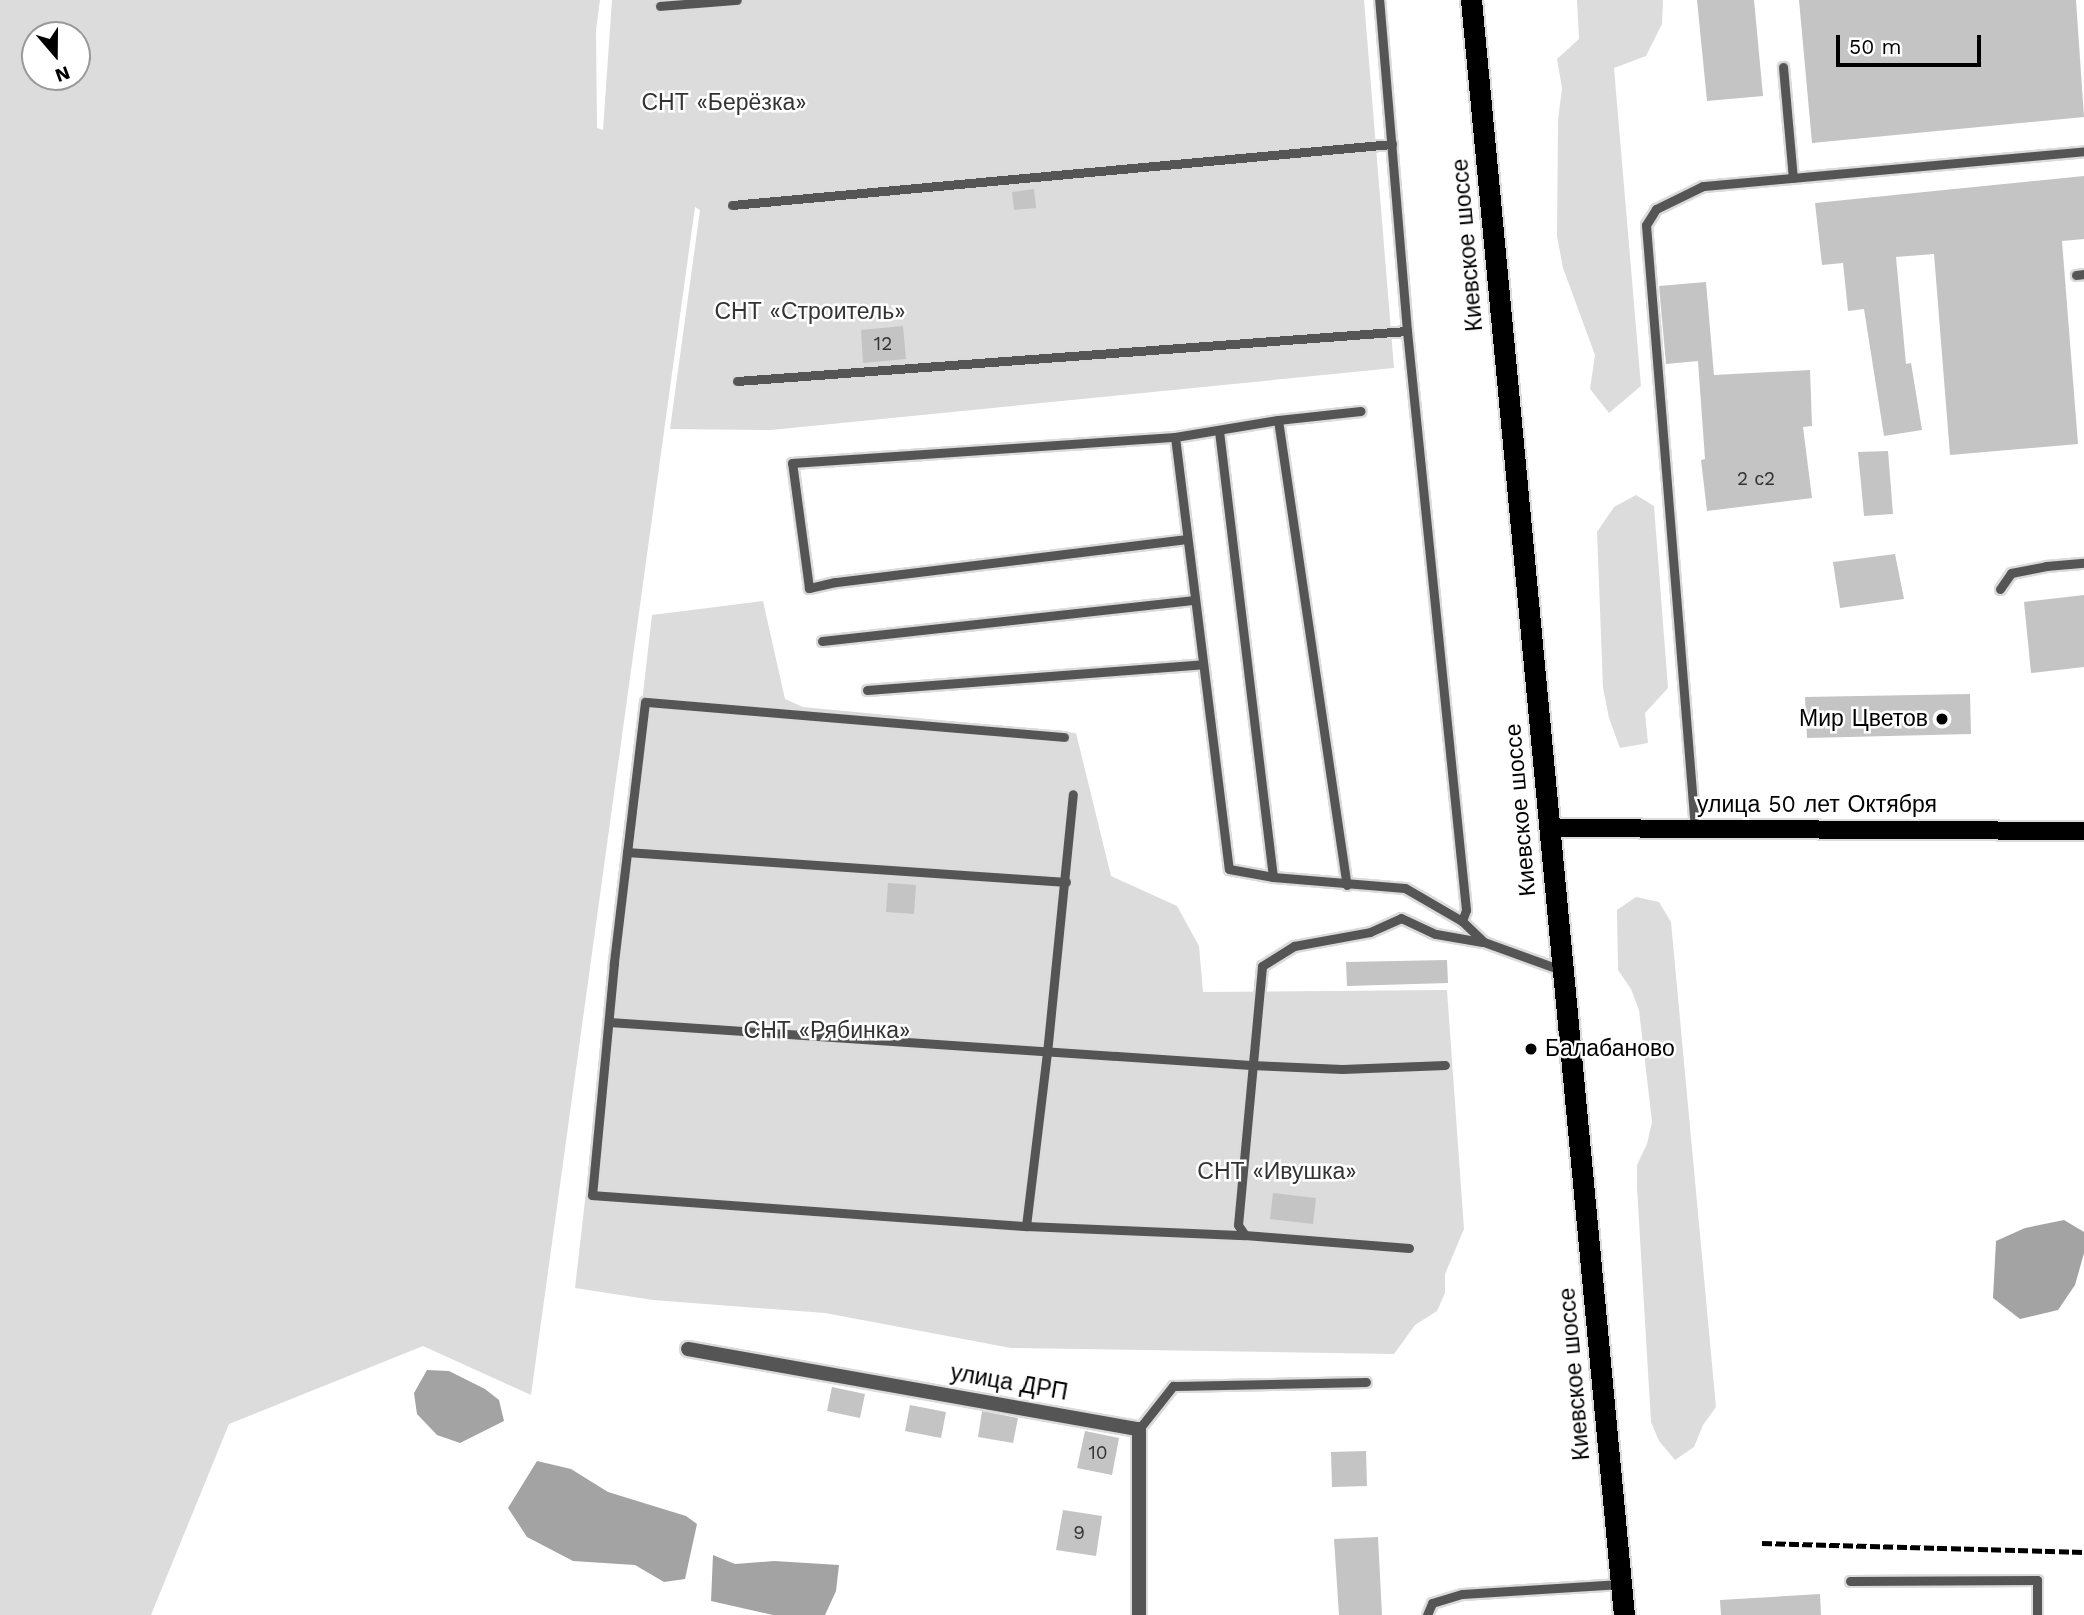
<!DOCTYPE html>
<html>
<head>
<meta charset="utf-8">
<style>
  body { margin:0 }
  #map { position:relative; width:2084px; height:1615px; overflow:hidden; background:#fff; font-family:"Work Sans",sans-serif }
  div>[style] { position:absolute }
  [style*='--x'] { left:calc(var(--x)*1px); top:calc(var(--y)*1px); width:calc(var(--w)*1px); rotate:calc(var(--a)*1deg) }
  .green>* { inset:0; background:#dcdcdc }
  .water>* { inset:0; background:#a3a3a3 }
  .building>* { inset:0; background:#c4c4c4 }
  .roads { filter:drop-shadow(2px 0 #dbdbdb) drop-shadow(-2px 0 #dbdbdb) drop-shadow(0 2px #dbdbdb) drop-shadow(0 -2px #dbdbdb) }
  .lane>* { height:9px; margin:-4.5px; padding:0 4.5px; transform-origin:4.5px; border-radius:4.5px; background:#555 }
  .street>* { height:14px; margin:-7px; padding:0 7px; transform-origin:7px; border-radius:7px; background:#555 }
  .primary>* { height:18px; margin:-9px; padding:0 9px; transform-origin:9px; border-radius:9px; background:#000 }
  .highway>* { height:21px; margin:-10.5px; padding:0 10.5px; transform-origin:10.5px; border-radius:10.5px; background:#000 }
  .rail>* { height:5px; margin-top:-2.5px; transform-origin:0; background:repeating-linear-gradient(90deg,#000 0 10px,transparent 0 13.5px) }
  .dots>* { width:19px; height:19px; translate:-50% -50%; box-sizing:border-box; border:4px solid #fff; border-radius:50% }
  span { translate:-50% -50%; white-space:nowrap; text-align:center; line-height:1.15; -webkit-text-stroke:5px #fff; paint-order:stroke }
  .number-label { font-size:19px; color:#313131 }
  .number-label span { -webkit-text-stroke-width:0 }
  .park-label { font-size:23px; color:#333 }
  .street-label { font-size:23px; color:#000 }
  .poi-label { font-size:23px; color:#000 }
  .right { translate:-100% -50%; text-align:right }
  .left { translate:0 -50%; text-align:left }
  .north { position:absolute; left:21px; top:21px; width:70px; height:70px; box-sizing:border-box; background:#fff; border:2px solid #999; border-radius:50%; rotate:160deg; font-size:19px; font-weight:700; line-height:28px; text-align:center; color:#000 }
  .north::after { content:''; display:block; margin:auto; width:24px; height:32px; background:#000; clip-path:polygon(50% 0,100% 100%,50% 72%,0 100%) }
  .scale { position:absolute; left:1836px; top:35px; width:145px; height:32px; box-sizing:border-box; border:4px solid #000; border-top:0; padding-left:9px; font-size:21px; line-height:24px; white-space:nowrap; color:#000; -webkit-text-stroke:5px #fff; paint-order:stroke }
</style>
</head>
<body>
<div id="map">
  <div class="green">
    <div style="clip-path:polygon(evenodd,0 0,600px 0,596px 30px,597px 128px,603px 130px,612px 0,1364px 0,1394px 368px,771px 430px,670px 429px,700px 210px,695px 207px,531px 1395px,423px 1346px,229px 1424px,151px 1615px,0 1615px,0 0,35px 35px,77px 35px,77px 77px,35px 77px,35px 35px)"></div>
    <div style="clip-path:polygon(1577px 0,1663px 0,1662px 24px,1646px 56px,1614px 68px,1641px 386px,1609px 413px,1590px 389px,1595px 355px,1563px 268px,1557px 236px,1558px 120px,1562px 88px,1557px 59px,1579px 39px)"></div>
    <div style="clip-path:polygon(1636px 495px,1654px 506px,1668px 688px,1645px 713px,1648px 743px,1620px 748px,1609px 718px,1603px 688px,1597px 532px,1614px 507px)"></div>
    <div style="clip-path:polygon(763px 601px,785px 699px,803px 707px,1076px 733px,1111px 876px,1177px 906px,1199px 946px,1203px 992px,1447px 990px,1464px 1229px,1445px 1274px,1445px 1293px,1437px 1311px,1415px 1325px,1394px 1354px,1011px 1348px,825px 1313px,653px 1300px,575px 1288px,652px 615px)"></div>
    <div style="clip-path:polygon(1636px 897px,1659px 902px,1671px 922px,1716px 1407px,1703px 1425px,1694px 1447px,1675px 1460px,1659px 1441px,1651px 1422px,1637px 1188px,1637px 1165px,1647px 1144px,1652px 1122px,1639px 1010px,1631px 989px,1618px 970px,1617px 910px)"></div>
  </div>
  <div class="water">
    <div style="clip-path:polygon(2064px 1220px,2084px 1232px,2084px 1253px,2075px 1285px,2058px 1310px,2020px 1319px,1993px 1298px,1996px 1241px,2025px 1228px)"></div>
    <div style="clip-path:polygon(427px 1370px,449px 1371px,485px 1389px,499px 1400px,504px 1421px,460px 1443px,437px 1435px,417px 1414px,414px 1393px)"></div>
    <div style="clip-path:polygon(537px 1461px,571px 1469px,608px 1492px,686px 1516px,697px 1524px,685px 1579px,664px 1582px,635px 1565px,573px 1561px,527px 1537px,508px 1508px)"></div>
    <div style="clip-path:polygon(713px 1555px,735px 1564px,774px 1561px,839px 1565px,836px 1591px,825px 1615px,773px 1615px,711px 1601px)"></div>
  </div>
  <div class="building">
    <div style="clip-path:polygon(1697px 0,1754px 0,1763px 96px,1707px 101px)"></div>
    <div style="clip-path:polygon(1799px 0,2076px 0,2084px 117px,1812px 143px)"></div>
    <div style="clip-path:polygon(2084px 176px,2084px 239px,2062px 241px,2078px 444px,1950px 455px,1934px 254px,1896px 257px,1906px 364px,1911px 363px,1922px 430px,1884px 436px,1864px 309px,1848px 311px,1843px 263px,1822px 265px,1815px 203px)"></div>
    <div style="clip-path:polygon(1034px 189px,1036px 208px,1014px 210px,1012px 192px)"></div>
    <div style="clip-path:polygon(1706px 282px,1714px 375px,1810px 370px,1812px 426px,1803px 427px,1812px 498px,1707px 511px,1701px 460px,1705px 459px,1698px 361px,1666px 364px,1659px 286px)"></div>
    <div style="clip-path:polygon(903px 326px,906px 359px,863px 363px,861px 330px)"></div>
    <div style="clip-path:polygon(1888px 451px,1893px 514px,1864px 516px,1858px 452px)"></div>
    <div style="clip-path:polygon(1895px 554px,1904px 599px,1840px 608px,1833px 562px)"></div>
    <div style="clip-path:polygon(2084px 595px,2084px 667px,2031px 673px,2024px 602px)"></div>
    <div style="clip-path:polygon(1970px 694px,1971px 734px,1807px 738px,1805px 697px)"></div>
    <div style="clip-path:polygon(888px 883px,916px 885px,914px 914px,886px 912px)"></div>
    <div style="clip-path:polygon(1447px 960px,1448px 983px,1347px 986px,1346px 962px)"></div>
    <div style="clip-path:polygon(1273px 1193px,1316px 1198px,1313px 1224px,1270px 1219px)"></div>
    <div style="clip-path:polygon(832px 1387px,865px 1394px,860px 1418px,827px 1411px)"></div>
    <div style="clip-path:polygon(910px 1405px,946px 1412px,941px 1438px,905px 1431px)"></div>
    <div style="clip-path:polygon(982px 1411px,1018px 1418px,1013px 1443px,978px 1437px)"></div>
    <div style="clip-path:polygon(1085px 1431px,1119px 1438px,1112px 1475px,1077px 1468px)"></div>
    <div style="clip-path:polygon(1366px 1451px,1367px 1486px,1332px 1487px,1331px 1452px)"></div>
    <div style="clip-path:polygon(1063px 1510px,1102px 1516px,1096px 1556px,1056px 1550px)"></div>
    <div style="clip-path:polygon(1378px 1537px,1382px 1615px,1339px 1615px,1334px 1539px)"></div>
    <div style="clip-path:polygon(1820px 1594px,1821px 1615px,1721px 1615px,1720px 1600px)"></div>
  </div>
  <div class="roads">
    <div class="lane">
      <div style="--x:660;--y:6;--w:77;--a:-4.5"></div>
      <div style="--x:1783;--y:67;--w:111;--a:84.9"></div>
      <div style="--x:732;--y:205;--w:663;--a:-5.28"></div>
      <div style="--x:2076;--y:275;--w:8;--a:-7"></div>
      <div style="--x:1407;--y:331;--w:582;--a:84.18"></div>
      <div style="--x:1466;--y:910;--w:12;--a:110"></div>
      <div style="--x:737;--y:381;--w:672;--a:-4.27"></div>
      <div style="--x:1407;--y:331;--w:332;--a:-94.8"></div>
      <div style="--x:1278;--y:420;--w:470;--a:81.6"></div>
      <div style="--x:1219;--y:431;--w:449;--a:83.1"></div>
      <div style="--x:1273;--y:877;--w:132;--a:4.8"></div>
      <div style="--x:1405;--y:888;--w:66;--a:30.1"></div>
      <div style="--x:1462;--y:921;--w:30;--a:44"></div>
      <div style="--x:1484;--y:942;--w:82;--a:20"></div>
      <div style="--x:1175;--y:437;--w:435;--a:82.9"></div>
      <div style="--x:1229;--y:869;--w:45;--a:10.3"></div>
      <div style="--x:1187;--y:539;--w:355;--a:173"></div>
      <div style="--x:835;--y:582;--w:27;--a:167"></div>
      <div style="--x:809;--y:588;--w:126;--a:-97.7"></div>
      <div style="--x:792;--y:463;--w:384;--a:-3.9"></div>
      <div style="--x:1175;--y:437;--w:104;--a:-9.4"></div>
      <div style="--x:1278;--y:420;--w:83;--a:-6.2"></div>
      <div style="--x:2000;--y:589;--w:19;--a:-55"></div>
      <div style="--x:2011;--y:573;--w:36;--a:-11"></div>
      <div style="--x:2046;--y:566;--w:38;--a:-5"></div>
      <div style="--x:822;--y:641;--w:375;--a:-6.3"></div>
      <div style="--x:867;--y:690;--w:337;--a:-4.4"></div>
      <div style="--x:1064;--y:737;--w:420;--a:-175.2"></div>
      <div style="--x:645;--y:702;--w:263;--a:96.8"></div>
      <div style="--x:614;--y:963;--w:233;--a:95.4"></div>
      <div style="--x:592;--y:1195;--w:435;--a:4.1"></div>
      <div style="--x:1026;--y:1226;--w:219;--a:2.4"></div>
      <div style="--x:1695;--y:829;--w:606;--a:-94.64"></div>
      <div style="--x:1646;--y:225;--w:19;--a:-58"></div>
      <div style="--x:1656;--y:209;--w:52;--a:-26.1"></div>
      <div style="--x:1703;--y:186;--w:383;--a:-5.2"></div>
      <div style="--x:627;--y:852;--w:440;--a:3.9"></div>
      <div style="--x:609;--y:1022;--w:643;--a:3.83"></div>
      <div style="--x:1251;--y:1065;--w:91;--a:2.5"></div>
      <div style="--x:1342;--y:1069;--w:103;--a:-2.2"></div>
      <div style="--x:1026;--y:1226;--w:174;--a:-83.1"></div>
      <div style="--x:1047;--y:1053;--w:260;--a:-84.3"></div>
      <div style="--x:1409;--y:1248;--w:165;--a:-175.5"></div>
      <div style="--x:1245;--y:1235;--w:12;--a:-125"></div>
      <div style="--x:1238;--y:1225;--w:260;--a:-84.7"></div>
      <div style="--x:1262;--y:966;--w:38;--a:-32"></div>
      <div style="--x:1294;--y:946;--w:77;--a:-10.4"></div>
      <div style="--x:1370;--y:932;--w:34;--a:-24"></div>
      <div style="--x:1401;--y:918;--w:38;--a:25"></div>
      <div style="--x:1436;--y:934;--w:47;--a:9.9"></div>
      <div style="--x:1139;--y:1429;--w:55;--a:-51.7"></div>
      <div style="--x:1173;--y:1386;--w:193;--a:-1.2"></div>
      <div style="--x:1850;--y:1581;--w:187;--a:-0.3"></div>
      <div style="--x:2037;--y:1580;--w:35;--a:90"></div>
      <div style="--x:1427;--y:1615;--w:13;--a:-67"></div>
      <div style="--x:1432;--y:1603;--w:31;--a:-17"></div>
      <div style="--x:1462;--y:1594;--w:159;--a:-3.6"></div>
    </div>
    <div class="street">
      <div style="--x:688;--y:1349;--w:458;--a:10.1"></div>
      <div style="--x:1139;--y:1429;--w:186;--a:90"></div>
    </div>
    <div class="primary">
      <div style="--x:1549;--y:828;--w:535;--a:0.32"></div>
    </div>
    <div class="highway">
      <div style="--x:1471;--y:0;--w:1622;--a:84.59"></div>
    </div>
  </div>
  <div class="rail">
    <div style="--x:1762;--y:1543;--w:322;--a:1.6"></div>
  </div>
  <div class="dots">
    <div style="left:1942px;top:719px;background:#000"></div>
    <div style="left:1531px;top:1049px;background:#000"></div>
  </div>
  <div class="number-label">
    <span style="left:883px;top:344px">12</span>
    <span style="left:1756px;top:479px">2 с2</span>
    <span style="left:1098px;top:1453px">10</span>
    <span style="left:1079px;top:1533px">9</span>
  </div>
  <div class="park-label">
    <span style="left:724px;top:103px">СНТ «Берёзка»</span>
    <span style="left:810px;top:312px">СНТ «Строитель»</span>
    <span style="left:827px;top:1031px">СНТ «Рябинка»</span>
    <span style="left:1277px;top:1172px">СНТ «Ивушка»</span>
  </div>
  <div class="street-label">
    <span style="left:1468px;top:245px;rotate:-95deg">Киевское шоссе</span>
    <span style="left:1817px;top:805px">улица 50 лет Октября</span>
    <span style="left:1521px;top:810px;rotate:-95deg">Киевское шоссе</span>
    <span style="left:1575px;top:1374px;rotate:-95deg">Киевское шоссе</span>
    <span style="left:1009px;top:1383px;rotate:10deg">улица ДРП</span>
  </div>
  <div class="poi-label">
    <span class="right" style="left:1928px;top:719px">Мир Цветов</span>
    <span class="left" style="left:1545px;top:1049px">Балабаново</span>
  </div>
  <div class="north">N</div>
  <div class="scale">50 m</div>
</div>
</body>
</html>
